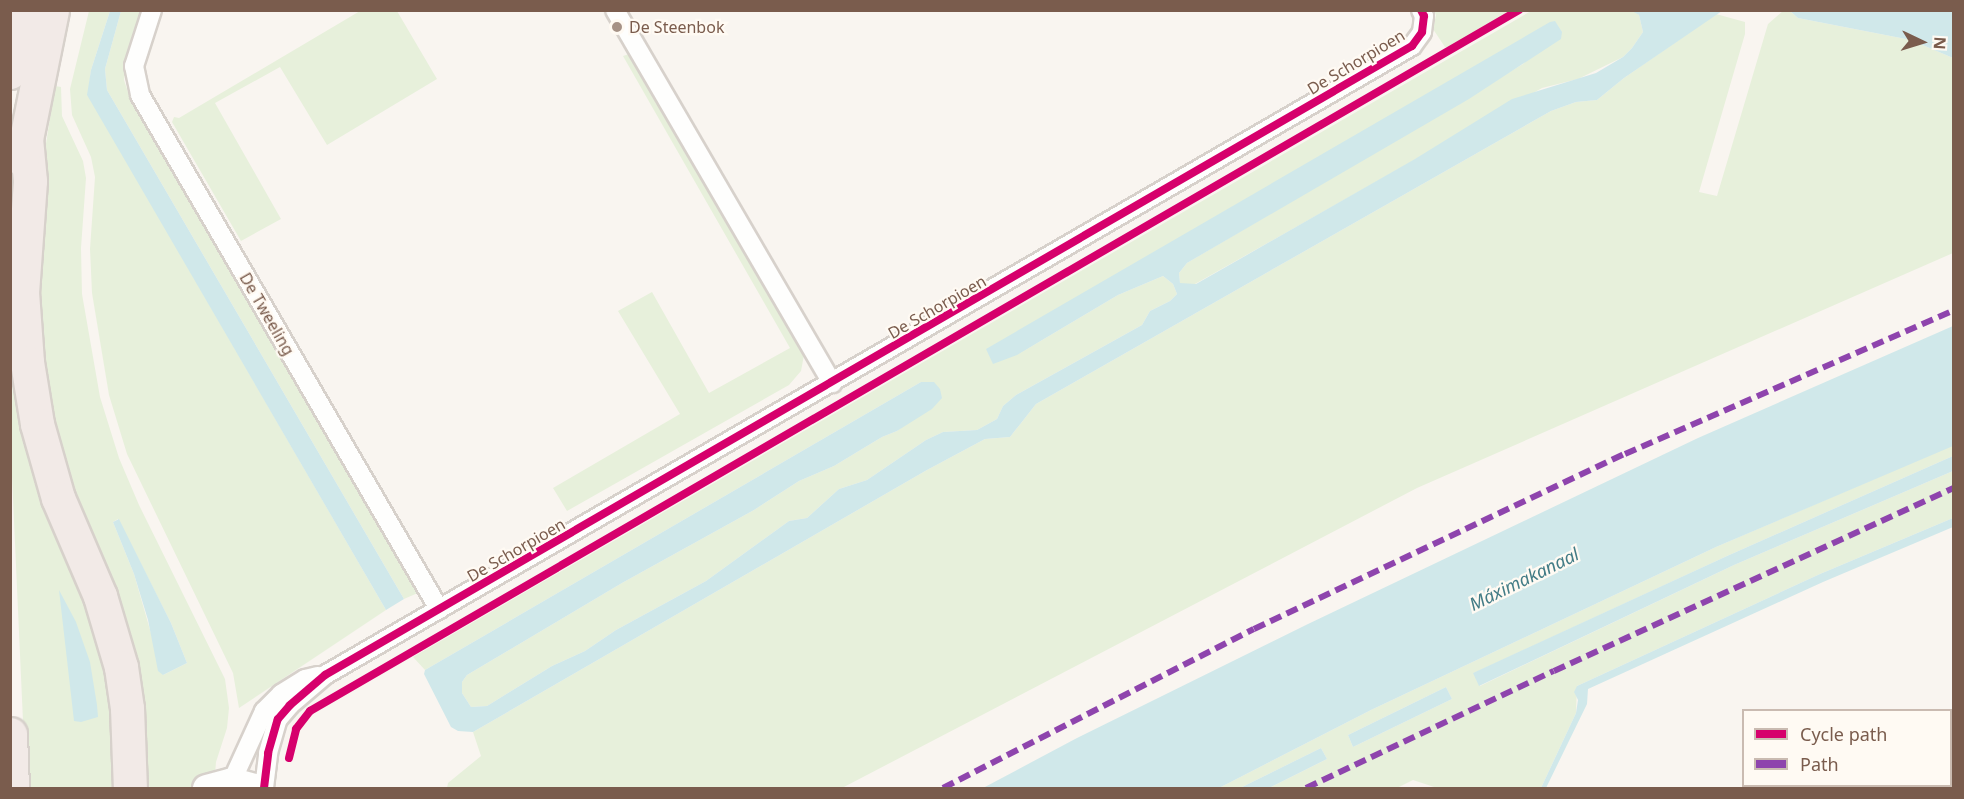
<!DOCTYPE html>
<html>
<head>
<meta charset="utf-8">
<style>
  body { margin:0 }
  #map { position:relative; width:1964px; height:799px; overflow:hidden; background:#f9f5f0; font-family:"Noto Sans",sans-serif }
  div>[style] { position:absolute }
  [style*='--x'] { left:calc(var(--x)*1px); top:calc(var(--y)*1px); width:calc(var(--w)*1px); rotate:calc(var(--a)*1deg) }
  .green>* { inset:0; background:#e7f0db }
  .water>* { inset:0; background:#d0e8ea }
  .roads { filter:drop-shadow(2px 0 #d7d1cb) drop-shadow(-2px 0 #d7d1cb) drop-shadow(0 2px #d7d1cb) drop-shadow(0 -2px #d7d1cb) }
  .street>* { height:18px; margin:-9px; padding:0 9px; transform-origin:9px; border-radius:9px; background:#fefefd }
  .secondary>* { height:27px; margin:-13.5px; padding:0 13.5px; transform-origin:13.5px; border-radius:13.5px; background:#fefefd }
  .highway>* { height:33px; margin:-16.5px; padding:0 16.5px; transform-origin:16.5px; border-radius:16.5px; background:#f2eae7 }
  .quiet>* { height:6px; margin-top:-3px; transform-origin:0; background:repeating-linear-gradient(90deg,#8e44ad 0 12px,transparent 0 18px) }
  .cycleway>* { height:8px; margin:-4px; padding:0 4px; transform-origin:4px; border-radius:4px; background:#d6006c }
  .dots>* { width:16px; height:16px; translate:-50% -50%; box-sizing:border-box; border:3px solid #fffaf3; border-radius:50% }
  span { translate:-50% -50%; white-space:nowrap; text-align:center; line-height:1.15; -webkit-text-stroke:4.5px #fffaf3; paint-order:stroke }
  .poi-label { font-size:16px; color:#7a5c4d }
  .left { translate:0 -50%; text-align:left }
  .street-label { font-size:16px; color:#7a5c4d }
  .water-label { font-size:18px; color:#437c86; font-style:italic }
  .frame { position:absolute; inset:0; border:12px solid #7a5c4d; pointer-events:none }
  .legend { position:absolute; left:1742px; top:709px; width:210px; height:78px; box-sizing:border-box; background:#fffaf3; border:2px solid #cabbb1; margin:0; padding:8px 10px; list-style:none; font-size:18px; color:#7a5c4d }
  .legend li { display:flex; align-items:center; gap:12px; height:30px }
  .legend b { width:30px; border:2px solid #cabbb1 }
  .north { position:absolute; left:1892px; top:12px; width:60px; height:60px; -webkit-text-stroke:4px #fffaf3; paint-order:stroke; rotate:94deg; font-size:16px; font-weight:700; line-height:24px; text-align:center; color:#7a5c4d }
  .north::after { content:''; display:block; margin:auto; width:21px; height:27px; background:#7a5c4d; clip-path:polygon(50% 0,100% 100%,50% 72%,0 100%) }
</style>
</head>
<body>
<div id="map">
  <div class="green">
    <div style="clip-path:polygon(1632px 10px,1639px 15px,1643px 32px,1632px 48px,1623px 57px,1578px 79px,1542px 88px,1195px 284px,1180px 284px,1179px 273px,1187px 263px,1523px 64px,1555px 22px,1017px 355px,1118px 295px,1163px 276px,1173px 284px,1177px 294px,1170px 301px,1150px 311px,1142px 325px,1016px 395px,1003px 406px,997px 419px,977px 430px,943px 432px,926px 440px,867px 480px,839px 489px,807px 518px,789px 521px,706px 581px,616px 630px,585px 651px,552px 666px,487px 706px,471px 707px,462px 693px,462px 682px,467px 675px,622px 583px,754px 510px,799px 481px,834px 466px,882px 437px,897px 431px,913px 419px,921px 382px,425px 670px,413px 657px,1531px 11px)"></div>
    <div style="clip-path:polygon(89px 11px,110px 11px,91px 70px,88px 95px,386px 610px,239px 708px,233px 673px,127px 454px,109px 395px,92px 293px,90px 249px,95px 177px,91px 157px,72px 115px,70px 89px)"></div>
    <div style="clip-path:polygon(121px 11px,143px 11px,126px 66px,124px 80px,129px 95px,420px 592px,404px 599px,107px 90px,105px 69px)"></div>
    <div style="clip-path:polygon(360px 11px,397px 11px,437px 79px,327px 145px,280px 67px,215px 103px,281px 219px,241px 241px,172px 122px,174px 117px,179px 118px)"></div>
    <div style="clip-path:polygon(1434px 11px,1512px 11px,1449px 47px,1445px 47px,1433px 29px,1436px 15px)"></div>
    <div style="clip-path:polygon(1783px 11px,1790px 11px,1798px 18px,1911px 40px,1953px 58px,1953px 253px,1417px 488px,842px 788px,447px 788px,448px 783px,481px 756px,473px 732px,927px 470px,985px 439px,1010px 437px,1036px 404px,1551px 111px,1576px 102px,1597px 100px,1624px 78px,1716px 14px,1745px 22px,1745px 34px,1699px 192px,1717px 196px,1768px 24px)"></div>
    <div style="clip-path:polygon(629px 54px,804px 355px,801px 371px,789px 385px,567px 511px,553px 488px,680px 414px,618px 311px,652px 292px,709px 393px,790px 348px,623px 56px)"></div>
    <div style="clip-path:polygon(evenodd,55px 86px,61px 87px,62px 116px,83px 161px,86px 178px,81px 248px,82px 294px,100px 397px,119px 458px,139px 505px,225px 679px,229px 708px,227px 728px,216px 762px,215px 774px,195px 788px,151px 788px,142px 780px,105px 593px,33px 362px,40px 182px,55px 86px,118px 519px,171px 623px,187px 663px,163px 675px,134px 574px,113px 522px,118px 519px)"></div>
    <div style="clip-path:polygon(14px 322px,95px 599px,124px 788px,26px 788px,11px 454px)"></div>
    <div style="clip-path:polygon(evenodd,1953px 445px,1953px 456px,1727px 556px,1474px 673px,1480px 686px,1734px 565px,1953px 471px,1953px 518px,1820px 574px,1577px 686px,1576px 713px,1541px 788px,1437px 788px,1413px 780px,1397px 788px,1269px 788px,1327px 759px,1321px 748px,1240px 788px,1219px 788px,1371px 710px,1716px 547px,1953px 445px,1446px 687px,1452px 699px,1353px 747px,1348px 735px,1446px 687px)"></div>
  </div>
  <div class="water">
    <div style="clip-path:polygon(110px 11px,121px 11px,105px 69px,107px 90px,404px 599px,386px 610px,87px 95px,91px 70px)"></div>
    <div style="clip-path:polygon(1632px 11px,1722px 11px,1624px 78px,1597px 100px,1576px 102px,1551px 111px,1036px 404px,1010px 437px,985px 439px,927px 470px,473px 732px,458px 731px,451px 727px,424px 674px,425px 670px,921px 382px,934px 382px,940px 389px,942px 398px,932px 409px,897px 431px,882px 437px,834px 466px,799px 481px,754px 510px,622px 583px,467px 675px,462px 682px,462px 693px,471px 707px,487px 706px,552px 666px,585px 651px,616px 630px,706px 581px,789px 521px,807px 518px,839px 489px,867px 480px,926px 440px,943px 432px,977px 430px,997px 419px,1003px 406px,1016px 395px,1142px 325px,1150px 311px,1170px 301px,1177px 294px,1173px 284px,1163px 276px,1118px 295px,1017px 355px,993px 364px,986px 349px,1550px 22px,1555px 21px,1562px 32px,1561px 39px,1469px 99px,1187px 263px,1179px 273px,1180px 283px,1196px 284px,1415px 159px,1512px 99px,1596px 73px,1623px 57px,1632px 48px,1643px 32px,1639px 15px)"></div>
    <div style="clip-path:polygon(1790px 11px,1953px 11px,1953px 58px,1911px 40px,1798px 18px)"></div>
    <div style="clip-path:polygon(1953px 326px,1953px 446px,1716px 547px,1371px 710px,1219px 788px,983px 788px,1077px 738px,1308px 624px,1698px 438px)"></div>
    <div style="clip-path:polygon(1953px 456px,1953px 471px,1734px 565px,1479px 686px,1473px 673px,1727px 556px)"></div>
    <div style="clip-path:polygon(1953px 518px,1953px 527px,1823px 582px,1588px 689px,1587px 704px,1546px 788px,1541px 788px,1576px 713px,1578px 700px,1574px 692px,1577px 686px,1820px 574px)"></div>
    <div style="clip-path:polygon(119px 519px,171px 623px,187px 663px,163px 675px,158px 671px,148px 620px,134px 574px,113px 522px)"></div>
    <div style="clip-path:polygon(59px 590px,76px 622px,90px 662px,97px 705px,98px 717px,81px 722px,74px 721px)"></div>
    <div style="clip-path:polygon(1446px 687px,1452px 699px,1353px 747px,1348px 735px)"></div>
    <div style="clip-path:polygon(1321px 748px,1327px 759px,1269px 788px,1240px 788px)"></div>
  </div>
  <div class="roads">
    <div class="street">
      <div style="--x:152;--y:10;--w:59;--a:107.8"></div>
      <div style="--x:134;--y:66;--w:30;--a:78"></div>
      <div style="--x:140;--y:95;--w:595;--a:59.81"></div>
      <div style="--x:615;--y:10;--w:432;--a:59.8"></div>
      <div style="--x:232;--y:781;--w:77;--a:-65.4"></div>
      <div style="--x:264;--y:711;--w:24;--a:-45"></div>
      <div style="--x:281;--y:694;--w:28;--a:-32"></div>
      <div style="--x:305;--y:679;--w:13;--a:-13"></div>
      <div style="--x:264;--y:788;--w:35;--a:-83"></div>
      <div style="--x:268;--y:753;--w:35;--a:-74"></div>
      <div style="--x:278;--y:719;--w:18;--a:-49"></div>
      <div style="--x:290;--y:705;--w:46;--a:-40.6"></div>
      <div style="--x:325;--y:675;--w:1256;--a:-30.06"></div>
      <div style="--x:1412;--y:46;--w:17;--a:-54"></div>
      <div style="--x:1422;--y:32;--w:16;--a:-83"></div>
      <div style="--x:1424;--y:16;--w:7;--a:-117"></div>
    </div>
    <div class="secondary">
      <div style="--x:206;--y:788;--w:27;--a:-15"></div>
      <div style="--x:232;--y:781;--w:28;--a:15"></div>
    </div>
    <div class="highway">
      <div style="--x:10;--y:72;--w:63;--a:-78.2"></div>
      <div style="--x:26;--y:138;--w:43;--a:84.7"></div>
      <div style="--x:30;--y:181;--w:111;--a:94.1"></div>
      <div style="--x:22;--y:292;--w:70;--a:85.9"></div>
      <div style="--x:27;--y:362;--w:63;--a:80.8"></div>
      <div style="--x:37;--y:424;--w:77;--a:74.2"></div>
      <div style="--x:58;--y:498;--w:107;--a:66.8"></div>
      <div style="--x:100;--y:596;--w:74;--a:73.5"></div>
      <div style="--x:121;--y:667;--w:41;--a:81.7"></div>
      <div style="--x:127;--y:708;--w:80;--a:87.9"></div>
      <div style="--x:22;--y:159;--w:152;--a:-78.6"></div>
      <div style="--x:10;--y:734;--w:54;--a:87.9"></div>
    </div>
  </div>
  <div class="quiet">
    <div style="--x:943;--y:788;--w:349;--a:-27.1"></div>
    <div style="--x:1254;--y:629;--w:410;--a:-25.3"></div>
    <div style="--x:1625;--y:454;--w:359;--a:-23.6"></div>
    <div style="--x:1306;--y:788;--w:274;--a:-25.3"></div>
    <div style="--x:1554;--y:671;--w:440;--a:-24.6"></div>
  </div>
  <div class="cycleway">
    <div style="--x:289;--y:758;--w:30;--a:-76"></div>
    <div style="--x:296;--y:729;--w:23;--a:-52"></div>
    <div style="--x:310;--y:711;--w:1398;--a:-30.11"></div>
    <div style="--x:264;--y:788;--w:35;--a:-83"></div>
    <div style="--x:268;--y:753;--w:35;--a:-74"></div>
    <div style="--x:278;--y:719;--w:18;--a:-49"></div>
    <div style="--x:290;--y:705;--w:46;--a:-40.6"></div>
    <div style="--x:325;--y:675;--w:1256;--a:-30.06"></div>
    <div style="--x:1412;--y:46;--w:17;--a:-54"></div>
    <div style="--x:1422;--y:32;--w:16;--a:-83"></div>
    <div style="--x:1424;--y:16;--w:7;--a:-117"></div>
  </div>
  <div class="dots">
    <div style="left:617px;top:27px;background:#a69286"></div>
  </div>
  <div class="poi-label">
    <span class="left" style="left:629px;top:27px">De Steenbok</span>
  </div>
  <div class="street-label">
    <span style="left:1356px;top:62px;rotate:-31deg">De Schorpioen</span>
    <span style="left:937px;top:307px;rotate:-30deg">De Schorpioen</span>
    <span style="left:267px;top:314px;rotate:60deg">De Tweeling</span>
    <span style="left:516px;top:550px;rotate:-30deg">De Schorpioen</span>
  </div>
  <div class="water-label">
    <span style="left:1524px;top:579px;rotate:-26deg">Máximakanaal</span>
  </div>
  <div class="frame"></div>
  <ul class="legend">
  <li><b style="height:8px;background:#d6006c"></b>Cycle path</li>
  <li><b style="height:8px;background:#8e44ad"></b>Path</li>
  </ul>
  <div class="north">N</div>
</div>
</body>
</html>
